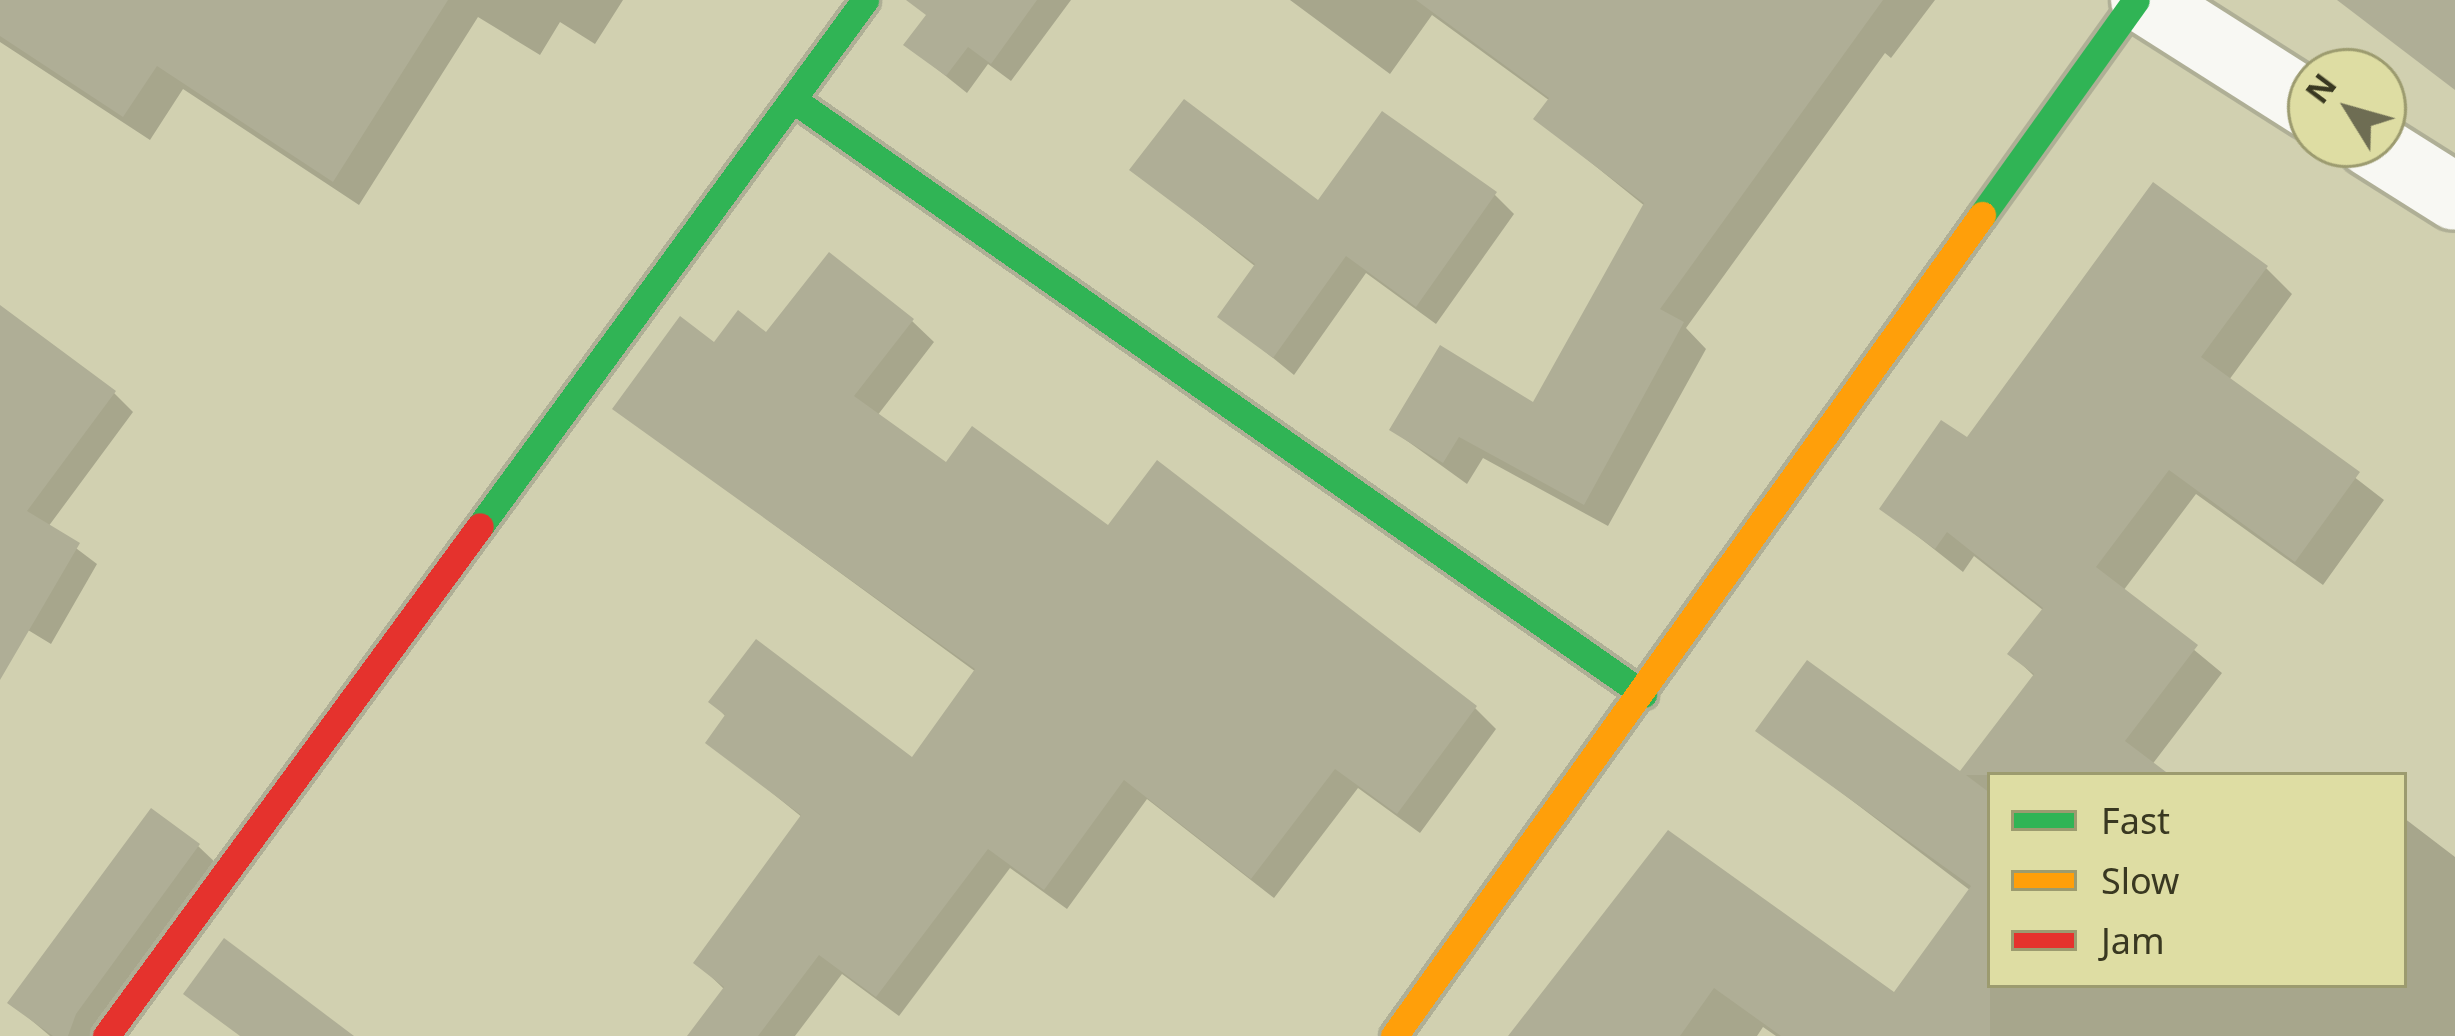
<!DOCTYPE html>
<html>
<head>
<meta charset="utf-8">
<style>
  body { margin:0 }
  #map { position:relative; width:2455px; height:1036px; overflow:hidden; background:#d1d0b0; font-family:"Noto Sans",sans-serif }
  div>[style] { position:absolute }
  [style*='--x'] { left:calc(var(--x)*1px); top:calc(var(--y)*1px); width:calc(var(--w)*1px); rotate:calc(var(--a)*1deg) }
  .shadow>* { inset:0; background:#0003 }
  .building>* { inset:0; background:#afae96 }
  .roads { filter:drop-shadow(3px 0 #afaf96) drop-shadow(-3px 0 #afaf96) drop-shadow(0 3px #afaf96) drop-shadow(0 -3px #afaf96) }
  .street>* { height:66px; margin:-33px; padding:0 33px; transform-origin:33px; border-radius:33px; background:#f8f8f3 }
  .fast>* { height:27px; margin:-13.5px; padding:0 13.5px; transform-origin:13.5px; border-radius:13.5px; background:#30b455 }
  .slow>* { height:27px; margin:-13.5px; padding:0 13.5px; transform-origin:13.5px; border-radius:13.5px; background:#ff9f0a }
  .jam>* { height:27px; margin:-13.5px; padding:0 13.5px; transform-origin:13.5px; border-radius:13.5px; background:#e5322d }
  span { translate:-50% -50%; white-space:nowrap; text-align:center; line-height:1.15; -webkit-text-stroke:12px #dedda3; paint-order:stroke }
  .legend { position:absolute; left:1987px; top:772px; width:420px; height:216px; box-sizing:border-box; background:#dedda3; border:3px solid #9c9b6f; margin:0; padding:15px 21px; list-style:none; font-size:36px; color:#393821 }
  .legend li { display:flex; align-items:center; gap:24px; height:60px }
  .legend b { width:60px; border:3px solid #9c9b6f }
  .north { position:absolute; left:2287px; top:48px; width:120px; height:120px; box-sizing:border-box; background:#dedda3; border:3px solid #9c9b6f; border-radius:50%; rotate:307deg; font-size:33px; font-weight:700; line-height:48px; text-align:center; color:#393821 }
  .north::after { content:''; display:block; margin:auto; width:42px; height:54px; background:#6e6d53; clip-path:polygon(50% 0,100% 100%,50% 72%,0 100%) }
</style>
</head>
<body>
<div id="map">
  <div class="shadow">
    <div style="clip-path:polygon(0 0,623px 0,595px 44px,560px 22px,540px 55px,478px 17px,359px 205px,183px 89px,150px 140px,0 42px)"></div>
    <div style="clip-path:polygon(924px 0,1071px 0,1011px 81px,988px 64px,967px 93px,907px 45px,929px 15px)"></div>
    <div style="clip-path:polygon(1290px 0,1935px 0,1891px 58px,1885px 53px,1686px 328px,1706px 349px,1608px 526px,1483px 458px,1467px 484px,1392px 430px,1534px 406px,1646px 207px,1537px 119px,1550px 101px,1432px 15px,1390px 74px)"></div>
    <div style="clip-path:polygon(1133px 170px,1319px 204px,1495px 195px,1514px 214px,1436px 324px,1366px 273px,1294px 375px,1221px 316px,1256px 267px)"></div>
    <div style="clip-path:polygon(2266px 268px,2292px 294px,2229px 380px,2384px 500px,2323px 585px,2196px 494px,2123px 591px,2222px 673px,2151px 766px,2159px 775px,1990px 775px,1990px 985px,2404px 985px,2404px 818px,2455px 857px,2455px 1036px,1776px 1036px,1763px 1027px,1757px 1036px,1512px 1036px,1668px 834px,1895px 996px,1971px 891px,1759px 730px,1961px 775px,2035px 677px,2011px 654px,2044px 611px,1974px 556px,1963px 572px,1883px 509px,1968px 441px)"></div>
    <div style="clip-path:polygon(912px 321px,934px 342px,877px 416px,947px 466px,1108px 529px,1475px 708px,1496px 729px,1420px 833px,1358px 788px,1274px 898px,1147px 799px,1067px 909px,1010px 868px,899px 1016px,842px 974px,795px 1036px,720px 1036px,725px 990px,697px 963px,803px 818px,709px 742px,727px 718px,712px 702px,913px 761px,976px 672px,616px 409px,714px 346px)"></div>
    <div style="clip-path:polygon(0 349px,114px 393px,133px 412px,48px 527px,97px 564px,51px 644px,0 613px)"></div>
    <div style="clip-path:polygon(198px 846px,218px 865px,100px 1036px,50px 1036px,11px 1003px)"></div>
  </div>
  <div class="building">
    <div style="clip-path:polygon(0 0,448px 0,333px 182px,157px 66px,123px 117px,0 36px)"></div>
    <div style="clip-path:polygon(906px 0,1037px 0,991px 64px,968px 47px,946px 76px,903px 45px,926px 15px)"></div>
    <div style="clip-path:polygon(1416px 0,1883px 0,1660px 309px,1684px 322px,1584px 505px,1459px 437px,1443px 463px,1389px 430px,1440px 345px,1533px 402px,1644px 203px,1533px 119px,1549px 98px)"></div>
    <div style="clip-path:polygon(2337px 0,2455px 0,2455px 90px)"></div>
    <div style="clip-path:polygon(1184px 99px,1318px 200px,1382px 111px,1497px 192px,1416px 307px,1346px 256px,1273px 358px,1217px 317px,1255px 264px,1129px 170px)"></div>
    <div style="clip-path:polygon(2153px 182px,2268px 266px,2201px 357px,2360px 472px,2295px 562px,2169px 470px,2096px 567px,2198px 645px,2125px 741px,2170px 775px,1966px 775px,1990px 793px,1990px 1036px,1781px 1036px,1714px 988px,1680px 1036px,1508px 1036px,1668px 830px,1894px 992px,1971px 886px,1755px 731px,1807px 660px,1960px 771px,2034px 674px,2007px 654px,2043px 608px,1947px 532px,1935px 549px,1879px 509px,1941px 420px,1967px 437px)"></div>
    <div style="clip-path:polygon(829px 252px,914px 319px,854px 396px,946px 462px,972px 426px,1108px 525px,1157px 460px,1477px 706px,1397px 814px,1335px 769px,1251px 879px,1124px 780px,1044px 890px,988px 849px,876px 997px,819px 955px,758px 1036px,687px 1036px,724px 987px,693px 963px,801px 815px,705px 743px,725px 715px,708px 702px,756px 639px,912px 757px,975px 669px,612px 409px,680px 316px,714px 342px,738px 310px,766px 332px)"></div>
    <div style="clip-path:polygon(0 305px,116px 391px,27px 511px,80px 543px,0 680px)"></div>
    <div style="clip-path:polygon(151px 808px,200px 844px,76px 1014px,68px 1036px,53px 1036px,7px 1003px)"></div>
    <div style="clip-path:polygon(224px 938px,354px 1036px,240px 1036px,183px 994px)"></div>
  </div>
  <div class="roads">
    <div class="street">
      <div style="--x:2144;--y:0;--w:198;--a:32.4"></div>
      <div style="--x:2371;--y:144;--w:99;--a:32.2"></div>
    </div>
    <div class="fast">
      <div style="--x:795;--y:101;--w:1035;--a:34.96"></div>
      <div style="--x:1982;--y:215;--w:264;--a:-54.4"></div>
      <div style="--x:480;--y:526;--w:652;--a:-53.8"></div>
    </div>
    <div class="slow">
      <div style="--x:1394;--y:1036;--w:1010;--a:-54.39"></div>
    </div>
    <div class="jam">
      <div style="--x:106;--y:1036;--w:632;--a:-53.75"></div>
    </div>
  </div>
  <ul class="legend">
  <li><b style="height:15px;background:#30b455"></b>Fast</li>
  <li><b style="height:15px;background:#ff9f0a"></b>Slow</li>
  <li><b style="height:15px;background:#e5322d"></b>Jam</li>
  </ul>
  <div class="north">N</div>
</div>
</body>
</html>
